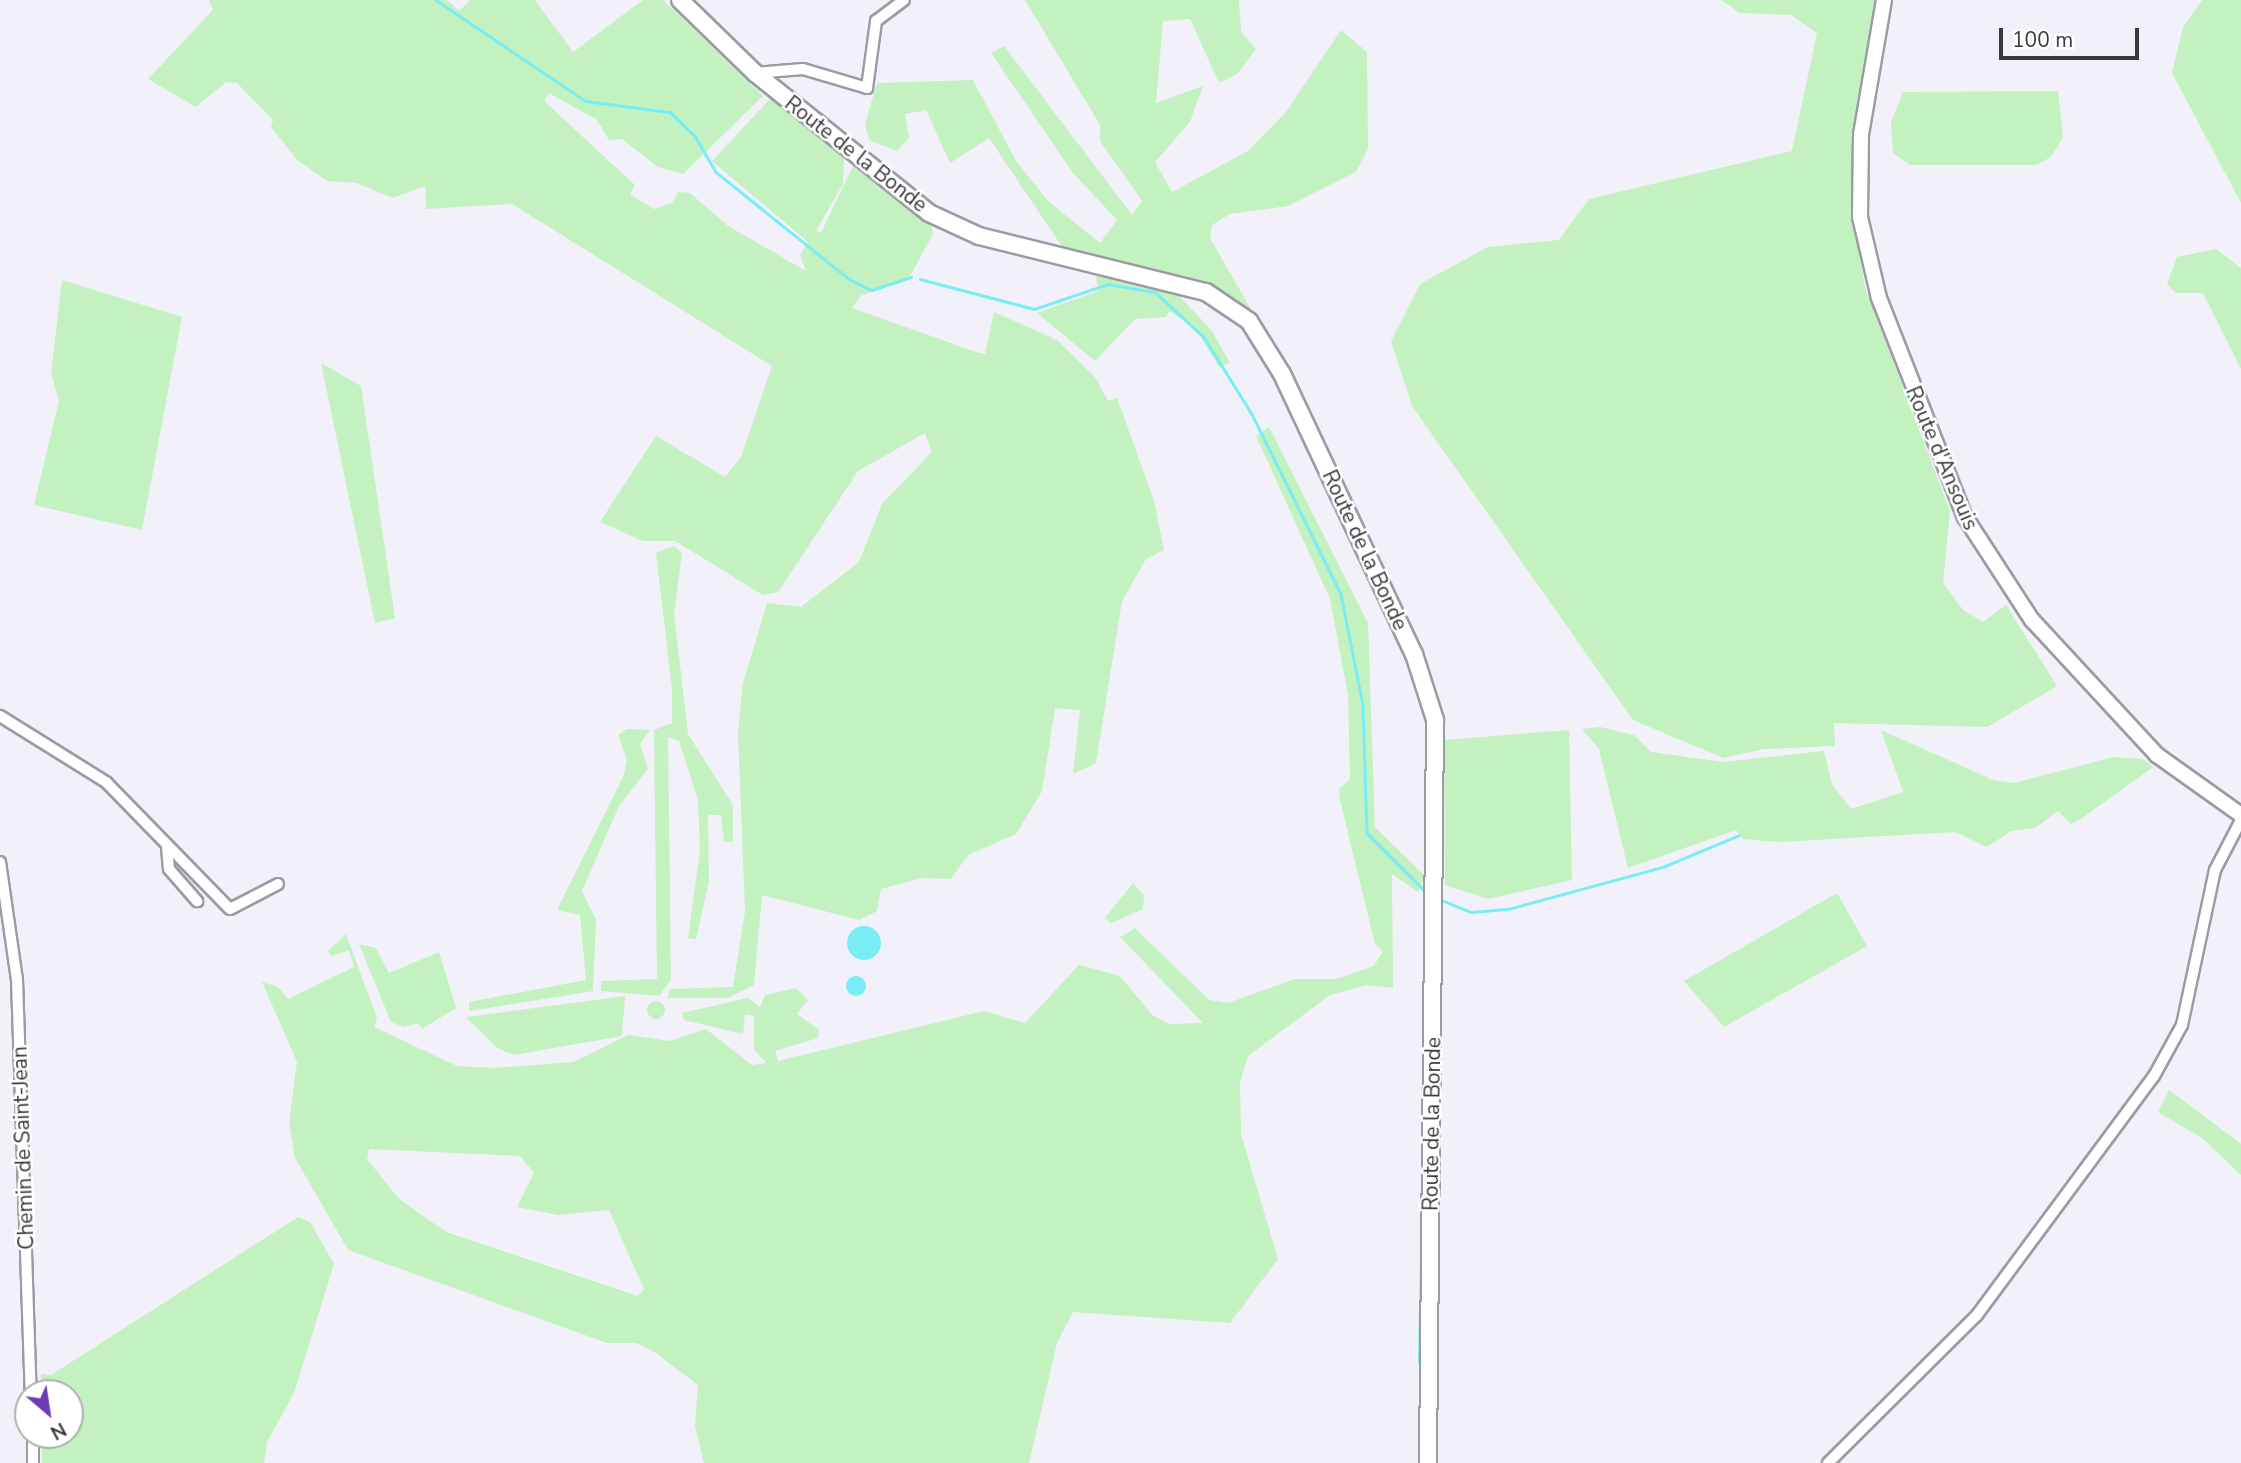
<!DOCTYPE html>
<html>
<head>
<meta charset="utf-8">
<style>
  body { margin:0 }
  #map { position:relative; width:2241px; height:1463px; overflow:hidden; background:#f2f1fa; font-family:"Nunito Sans",sans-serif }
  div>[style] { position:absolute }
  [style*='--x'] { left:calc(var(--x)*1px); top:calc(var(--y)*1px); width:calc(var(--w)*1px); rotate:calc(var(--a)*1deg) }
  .green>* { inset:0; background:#c3f1bf }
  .round { border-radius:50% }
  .water>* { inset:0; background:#79edf5 }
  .stream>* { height:2.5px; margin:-1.25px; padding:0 1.25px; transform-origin:1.25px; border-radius:1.25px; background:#79edf5 }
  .roads { filter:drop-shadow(2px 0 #9b9ba3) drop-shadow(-2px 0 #9b9ba3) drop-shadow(0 2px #9b9ba3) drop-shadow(0 -2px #9b9ba3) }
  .minor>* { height:10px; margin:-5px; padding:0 5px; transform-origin:5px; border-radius:5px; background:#fff }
  .tertiary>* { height:14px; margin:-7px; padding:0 7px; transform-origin:7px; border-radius:7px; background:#fff }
  .secondary>* { height:16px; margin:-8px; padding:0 8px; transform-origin:8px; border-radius:8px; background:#fff }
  span { translate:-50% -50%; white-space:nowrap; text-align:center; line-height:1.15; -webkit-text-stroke:5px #fff; paint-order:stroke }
  .street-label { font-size:21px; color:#39393c }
  .north { position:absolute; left:14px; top:1379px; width:70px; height:70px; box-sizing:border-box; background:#fff; border:2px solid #b0b0b1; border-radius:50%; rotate:151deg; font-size:19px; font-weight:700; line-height:28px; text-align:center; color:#39393c }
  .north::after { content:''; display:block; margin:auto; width:24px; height:32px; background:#6b3cb4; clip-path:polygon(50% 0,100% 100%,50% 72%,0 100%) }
  .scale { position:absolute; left:1999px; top:28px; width:140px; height:32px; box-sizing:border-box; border:4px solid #39393c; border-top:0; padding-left:9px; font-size:21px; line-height:24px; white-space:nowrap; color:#39393c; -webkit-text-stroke:5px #fff; paint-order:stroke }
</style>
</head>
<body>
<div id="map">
  <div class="green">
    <div style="clip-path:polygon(209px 0,447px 0,459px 11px,470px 0,535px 0,573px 52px,643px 0,663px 0,763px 96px,683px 174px,658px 167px,622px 139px,609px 140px,597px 120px,549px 93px,544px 101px,635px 185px,630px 195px,654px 209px,672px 203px,678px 192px,690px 193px,728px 226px,806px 271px,800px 255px,808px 242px,712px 161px,771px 98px,844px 157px,843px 184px,816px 231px,821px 233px,853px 166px,930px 220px,933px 234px,909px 278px,860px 296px,852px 308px,979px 353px,985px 354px,994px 312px,1057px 340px,1095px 377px,1108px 401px,1117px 398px,1154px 501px,1164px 550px,1146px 559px,1122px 601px,1096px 763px,1073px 774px,1080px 710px,1055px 708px,1042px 791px,1016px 834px,968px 855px,951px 879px,921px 878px,881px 889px,877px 911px,859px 920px,762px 895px,754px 985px,727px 998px,667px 998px,670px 989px,733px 987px,745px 911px,738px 732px,743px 683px,767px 603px,801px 607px,859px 562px,882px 504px,932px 452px,925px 433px,858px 471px,778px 592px,763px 595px,675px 541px,643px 541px,600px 522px,656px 436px,725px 477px,741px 457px,772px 366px,512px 204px,426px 209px,425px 186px,392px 198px,357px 183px,327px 181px,297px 160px,271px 127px,273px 120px,237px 83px,226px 82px,196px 107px,148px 79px,213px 10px)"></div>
    <div style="clip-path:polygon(1025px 0,1239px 0,1241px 32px,1256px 49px,1237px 74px,1219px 83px,1190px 19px,1163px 21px,1156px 103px,1203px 86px,1190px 122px,1155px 162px,1172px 192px,1248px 151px,1286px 112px,1341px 30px,1367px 52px,1368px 149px,1356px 172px,1288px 206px,1230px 214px,1212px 225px,1210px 238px,1257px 320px,1226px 292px,1065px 251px,989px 138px,950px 163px,926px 110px,905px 114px,909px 138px,897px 151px,869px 140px,865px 124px,877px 83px,973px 80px,1016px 161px,1049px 202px,1100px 243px,1117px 220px,1073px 173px,991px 53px,1004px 46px,1132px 215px,1142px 201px,1100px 141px,1100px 125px)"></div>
    <div style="clip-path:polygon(1721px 0,1878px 0,1856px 117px,1851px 197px,1865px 287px,1950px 511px,1943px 583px,1963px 610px,1983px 622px,2006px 605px,2057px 686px,1987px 727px,1834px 723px,1835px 746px,1764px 749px,1723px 758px,1633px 720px,1412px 406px,1391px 341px,1420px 284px,1488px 247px,1559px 240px,1589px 199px,1792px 151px,1817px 33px,1791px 15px,1740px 13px)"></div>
    <div style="clip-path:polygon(2202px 0,2241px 0,2241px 203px,2172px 73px,2183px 27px)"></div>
    <div style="clip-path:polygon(2058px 91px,2063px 137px,2051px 157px,2036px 165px,1910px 165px,1893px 153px,1891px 122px,1903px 92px)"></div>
    <div style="clip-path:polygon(2216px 249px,2241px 268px,2241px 369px,2203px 293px,2176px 293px,2167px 284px,2177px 257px)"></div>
    <div style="clip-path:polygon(1096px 276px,1172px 288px,1212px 331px,1230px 363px,1219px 367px,1194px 326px,1169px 311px,1166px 317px,1135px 319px,1095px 361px,1037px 313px,1098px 291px)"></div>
    <div style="clip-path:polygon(62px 280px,182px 317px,142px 530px,34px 505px,59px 401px,51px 373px)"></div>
    <div style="clip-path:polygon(321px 363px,361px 386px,395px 618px,375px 623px)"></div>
    <div style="clip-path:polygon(evenodd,1269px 427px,1368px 623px,1375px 827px,1425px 876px,1418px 892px,1392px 874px,1393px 988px,1367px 985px,1330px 995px,1248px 1056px,1240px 1082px,1241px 1134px,1278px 1259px,1230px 1323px,1073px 1312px,1057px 1343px,1029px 1463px,704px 1463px,695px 1427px,698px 1385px,653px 1351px,636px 1343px,607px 1343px,348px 1250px,295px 1158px,289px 1122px,297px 1062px,262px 982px,278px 987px,288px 999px,354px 967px,349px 950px,331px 956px,328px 951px,346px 934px,377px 1018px,374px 1027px,457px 1066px,494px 1068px,573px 1062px,628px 1035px,670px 1041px,706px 1029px,752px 1065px,767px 1063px,754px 1050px,754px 1016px,745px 1014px,743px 1034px,684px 1020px,682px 1013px,748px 998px,760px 1007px,765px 995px,796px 988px,808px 1000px,797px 1014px,819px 1030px,818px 1038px,775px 1051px,778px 1061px,984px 1011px,1025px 1023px,1079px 965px,1120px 976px,1153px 1016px,1170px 1024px,1203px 1023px,1120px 937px,1135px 928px,1209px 1000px,1228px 1003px,1295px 979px,1336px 979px,1374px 966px,1383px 951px,1375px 944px,1340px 800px,1339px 789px,1350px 779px,1348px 695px,1330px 599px,1256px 436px,1269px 427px,369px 1149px,520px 1156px,534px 1173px,517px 1207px,558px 1215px,609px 1210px,644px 1289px,638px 1296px,446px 1232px,399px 1199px,367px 1159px,369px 1149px)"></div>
    <div style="clip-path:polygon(674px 546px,682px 553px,674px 614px,688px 734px,733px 805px,733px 842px,724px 842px,721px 815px,708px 815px,709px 881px,696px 939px,688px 938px,700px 851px,698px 800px,679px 741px,668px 737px,671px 980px,659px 996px,601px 991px,601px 981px,657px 979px,654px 730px,672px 723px,672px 689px,656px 553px)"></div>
    <div style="clip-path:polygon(1600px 727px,1634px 735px,1651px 752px,1723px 762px,1824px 751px,1832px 784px,1851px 809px,1903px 792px,1881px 730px,1993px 780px,2014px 783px,2114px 757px,2143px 759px,2153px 767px,2081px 819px,2071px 824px,2058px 811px,2035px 828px,2011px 831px,1987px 847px,1955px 832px,1779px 842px,1743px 839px,1736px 830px,1628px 868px,1599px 749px,1582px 729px)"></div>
    <div style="clip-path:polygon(627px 729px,650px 730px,640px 744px,648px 769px,619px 806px,582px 891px,596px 920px,593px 991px,469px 1011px,469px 1002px,586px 980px,580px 915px,557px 910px,624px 775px,627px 760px,618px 735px)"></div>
    <div style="clip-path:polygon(1569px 730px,1572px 880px,1488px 899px,1445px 885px,1444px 740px)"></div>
    <div style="clip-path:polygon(1133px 883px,1144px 896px,1143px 909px,1111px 923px,1105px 918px)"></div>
    <div style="clip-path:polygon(1837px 893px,1867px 946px,1724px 1027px,1684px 981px)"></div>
    <div style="clip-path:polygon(343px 905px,359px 944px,376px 948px,389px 973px,439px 952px,456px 1008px,422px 1029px,418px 1023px,404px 1027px,391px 1022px)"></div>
    <div style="clip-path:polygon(625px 996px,622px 1036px,514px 1055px,497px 1048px,466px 1017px)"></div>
    <div class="round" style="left:647px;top:1001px;width:18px;height:18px"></div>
    <div style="clip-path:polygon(2169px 1090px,2241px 1144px,2241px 1175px,2202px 1138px,2158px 1112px)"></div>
    <div style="clip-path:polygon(298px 1217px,310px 1222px,334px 1264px,294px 1393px,267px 1442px,264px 1463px,42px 1463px,42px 1435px,70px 1435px,70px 1393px,41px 1393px,41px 1374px,51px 1375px)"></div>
  </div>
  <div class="water">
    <div class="round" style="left:847px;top:926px;width:34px;height:34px"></div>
    <div class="round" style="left:846px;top:976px;width:20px;height:20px"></div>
  </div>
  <div class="stream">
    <div style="--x:436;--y:0;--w:181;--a:34"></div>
    <div style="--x:586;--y:101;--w:85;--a:7.5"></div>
    <div style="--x:670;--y:112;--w:35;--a:44"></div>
    <div style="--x:695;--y:136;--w:42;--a:59.7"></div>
    <div style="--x:716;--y:172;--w:171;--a:38.8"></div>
    <div style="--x:849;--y:279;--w:25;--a:26"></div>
    <div style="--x:872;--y:290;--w:41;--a:-18.4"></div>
    <div style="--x:920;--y:279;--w:118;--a:14.7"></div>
    <div style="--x:1034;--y:309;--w:78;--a:-18.7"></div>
    <div style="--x:1108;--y:284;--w:48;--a:9.7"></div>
    <div style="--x:1155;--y:292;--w:67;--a:42.6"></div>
    <div style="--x:1204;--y:337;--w:91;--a:58.1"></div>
    <div style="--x:1252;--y:414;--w:201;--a:63.7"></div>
    <div style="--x:1341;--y:594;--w:113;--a:78.8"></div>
    <div style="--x:1363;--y:705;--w:128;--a:88.2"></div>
    <div style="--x:1367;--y:833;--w:85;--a:45"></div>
    <div style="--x:1439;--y:899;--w:35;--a:22"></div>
    <div style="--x:1472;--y:912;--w:36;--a:-5"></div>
    <div style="--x:1508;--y:909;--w:161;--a:-15.2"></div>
    <div style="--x:1663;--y:867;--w:82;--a:-22.8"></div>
    <div style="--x:1425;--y:970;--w:77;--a:-90"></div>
    <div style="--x:1424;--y:1068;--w:52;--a:-90"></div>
    <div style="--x:1419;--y:1362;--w:210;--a:-88.9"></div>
  </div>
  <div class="roads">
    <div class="minor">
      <div style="--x:755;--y:73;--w:48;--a:-4.8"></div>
      <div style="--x:803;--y:69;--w:67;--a:16.5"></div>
      <div style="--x:867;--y:88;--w:68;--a:-82.3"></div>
      <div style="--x:876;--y:21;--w:35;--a:-37"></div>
      <div style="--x:0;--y:716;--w:125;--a:31.9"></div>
      <div style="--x:106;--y:782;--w:177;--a:45.7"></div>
      <div style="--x:230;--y:909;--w:54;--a:-27.5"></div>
      <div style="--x:167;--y:847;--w:22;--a:85"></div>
      <div style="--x:169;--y:869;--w:43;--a:48.8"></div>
      <div style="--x:0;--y:862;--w:119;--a:81.8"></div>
      <div style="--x:17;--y:980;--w:413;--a:88.1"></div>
      <div style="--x:33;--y:1435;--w:28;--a:90"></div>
      <div style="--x:1828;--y:1463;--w:210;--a:-44.8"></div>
      <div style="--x:1977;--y:1315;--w:297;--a:-53.5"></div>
      <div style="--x:2154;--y:1076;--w:58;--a:-61.2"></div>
      <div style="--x:2182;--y:1025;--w:158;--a:-78"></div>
      <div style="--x:2215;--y:870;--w:56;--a:-62.5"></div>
    </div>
    <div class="tertiary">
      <div style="--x:1884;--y:0;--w:136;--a:99.7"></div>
      <div style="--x:1861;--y:134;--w:83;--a:90.7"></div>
      <div style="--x:1860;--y:217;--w:83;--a:76.8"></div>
      <div style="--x:1879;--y:298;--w:235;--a:68.6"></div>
      <div style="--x:1965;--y:517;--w:123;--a:57"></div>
      <div style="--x:2032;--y:620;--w:184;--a:47.2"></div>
      <div style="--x:2157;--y:755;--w:103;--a:35.5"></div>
    </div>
    <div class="secondary">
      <div style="--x:680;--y:0;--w:105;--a:44.2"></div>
      <div style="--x:755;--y:73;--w:223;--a:38.8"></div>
      <div style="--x:929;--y:213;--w:55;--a:24.7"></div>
      <div style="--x:979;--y:236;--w:234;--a:13.9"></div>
      <div style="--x:1206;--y:292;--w:52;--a:34"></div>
      <div style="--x:1249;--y:321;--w:62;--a:58.1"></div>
      <div style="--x:1282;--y:374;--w:310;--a:64.8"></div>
      <div style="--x:1414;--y:654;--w:69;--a:72.3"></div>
      <div style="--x:1435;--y:720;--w:743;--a:90.54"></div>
    </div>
  </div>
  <div class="street-label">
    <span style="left:856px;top:154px;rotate:38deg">Route de la Bonde</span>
    <span style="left:1942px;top:458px;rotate:67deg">Route d'Ansouis</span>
    <span style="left:1365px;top:550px;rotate:65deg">Route de la Bonde</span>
    <span style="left:1432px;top:1124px;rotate:-89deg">Route de la Bonde</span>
    <span style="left:23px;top:1148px;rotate:-92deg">Chemin de Saint-Jean</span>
  </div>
  <div class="north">N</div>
  <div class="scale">100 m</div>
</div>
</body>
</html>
